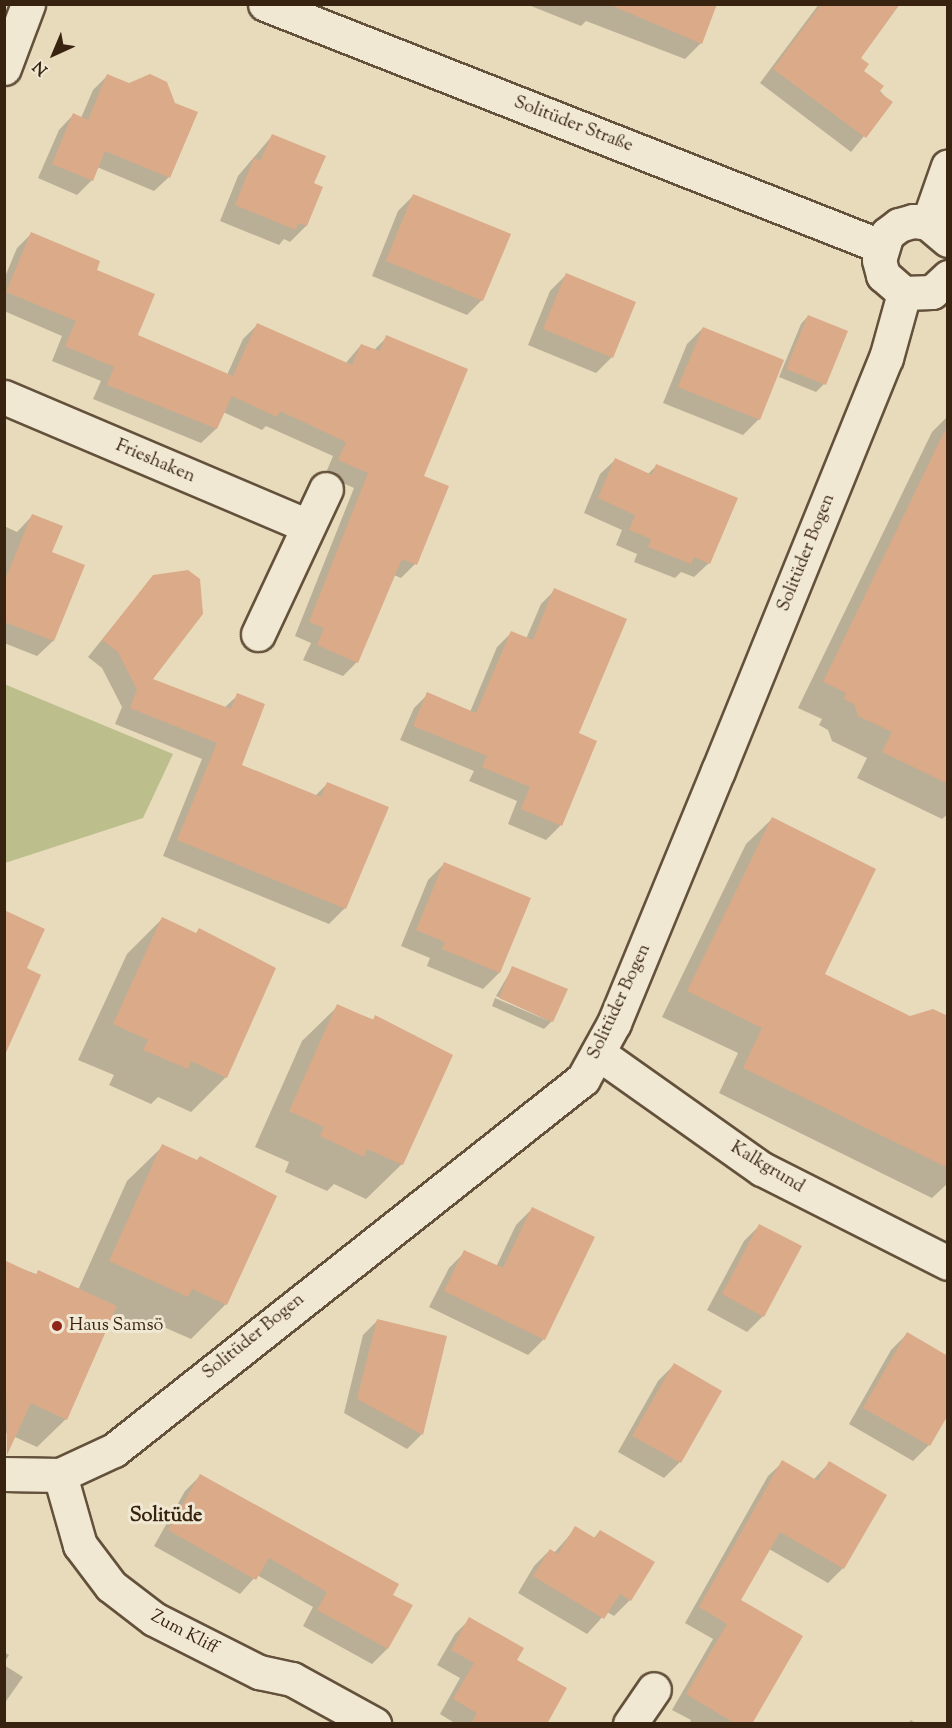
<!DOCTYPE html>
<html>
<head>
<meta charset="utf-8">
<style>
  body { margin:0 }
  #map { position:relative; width:952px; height:1728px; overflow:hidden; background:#e8dbbc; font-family:"Sorts Mill Goudy",serif }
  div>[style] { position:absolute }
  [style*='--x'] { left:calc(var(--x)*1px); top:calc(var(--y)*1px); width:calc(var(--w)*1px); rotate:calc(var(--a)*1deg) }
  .green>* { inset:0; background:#bcbe8c }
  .shadow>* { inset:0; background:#0003 }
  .building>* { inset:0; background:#dbaa89 }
  .roads { filter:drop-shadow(2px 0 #64513b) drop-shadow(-2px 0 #64513b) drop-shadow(0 2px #64513b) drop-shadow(0 -2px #64513b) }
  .minor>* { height:33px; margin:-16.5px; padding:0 16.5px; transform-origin:16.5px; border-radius:16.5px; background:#f0e8d3 }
  .dots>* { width:16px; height:16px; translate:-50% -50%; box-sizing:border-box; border:3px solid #f0e8d3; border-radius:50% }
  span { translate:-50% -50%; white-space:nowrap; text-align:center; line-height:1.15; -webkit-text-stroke:6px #f0e8d3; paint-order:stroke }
  .street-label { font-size:18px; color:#382310 }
  .poi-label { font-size:18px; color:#382310 }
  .left { translate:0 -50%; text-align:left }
  .neighbourhood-label { font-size:20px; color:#382310; font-weight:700 }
  .frame { position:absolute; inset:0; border:6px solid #382310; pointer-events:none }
  .north { position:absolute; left:24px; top:24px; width:60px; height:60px; -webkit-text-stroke:4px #f0e8d3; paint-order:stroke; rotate:224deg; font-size:16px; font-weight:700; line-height:24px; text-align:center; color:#382310 }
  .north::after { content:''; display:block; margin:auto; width:21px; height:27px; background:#382310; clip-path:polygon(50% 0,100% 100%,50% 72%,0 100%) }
</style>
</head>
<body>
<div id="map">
  <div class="green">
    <div style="clip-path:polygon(4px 684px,173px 754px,143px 818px,5px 863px)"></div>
  </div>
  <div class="shadow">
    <div style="clip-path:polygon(526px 4px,715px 4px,701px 43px,685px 59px,586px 21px,581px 26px)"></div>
    <div style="clip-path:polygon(819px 4px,898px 4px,859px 59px,862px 71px,891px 103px,851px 152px,760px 83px)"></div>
    <div style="clip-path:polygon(108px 75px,129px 85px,169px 177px,154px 191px,97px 167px,92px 180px,77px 195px,38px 178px,59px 130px,73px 115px,81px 118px,93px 90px)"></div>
    <div style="clip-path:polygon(272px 136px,312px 184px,321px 187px,306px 226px,290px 242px,284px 239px,279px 245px,220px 221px,238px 176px)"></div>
    <div style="clip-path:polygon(413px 196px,482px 300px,467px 315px,372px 276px,398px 211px)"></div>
    <div style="clip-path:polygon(32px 233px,95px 271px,136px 336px,227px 375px,243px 339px,257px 325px,345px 364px,361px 345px,374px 350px,387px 337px,422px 477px,415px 564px,401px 578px,394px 575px,357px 662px,343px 676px,303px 660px,311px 643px,295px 636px,354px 488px,325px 475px,333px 456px,266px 426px,262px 430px,223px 412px,216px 429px,201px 443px,93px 399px,101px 381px,52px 361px,62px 336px,4px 311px,4px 279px,17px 248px)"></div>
    <div style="clip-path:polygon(566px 275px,612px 357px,596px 373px,528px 345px,550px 291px)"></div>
    <div style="clip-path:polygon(808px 316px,824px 384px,816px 392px,779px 377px,801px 324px)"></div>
    <div style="clip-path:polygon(703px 328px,759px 419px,743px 435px,663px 403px,687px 344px)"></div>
    <div style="clip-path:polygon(948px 416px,948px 814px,942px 819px,857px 778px,867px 758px,832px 741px,828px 730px,819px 725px,822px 719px,798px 708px,932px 432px)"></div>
    <div style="clip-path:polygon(615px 460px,648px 474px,656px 466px,709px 563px,694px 577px,681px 572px,675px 578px,634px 562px,637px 554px,616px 545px,622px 530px,584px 513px,600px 474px)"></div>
    <div style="clip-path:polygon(32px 516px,50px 553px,83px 566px,53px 641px,37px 656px,4px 643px,4px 526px,17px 532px)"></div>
    <div style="clip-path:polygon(153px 576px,151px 680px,224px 708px,238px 695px,240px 766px,315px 796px,327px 784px,345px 908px,329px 924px,163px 856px,202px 759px,115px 724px,122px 707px,102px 668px,88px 657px)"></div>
    <div style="clip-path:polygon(555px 590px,577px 734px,595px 742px,560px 826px,546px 840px,508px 824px,517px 801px,469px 781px,474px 771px,400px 740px,414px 708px,428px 694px,470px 712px,497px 647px,511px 633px,526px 639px,541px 604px)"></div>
    <div style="clip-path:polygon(772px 819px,823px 975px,910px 1018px,948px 1018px,948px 1183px,932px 1198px,719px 1093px,738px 1053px,662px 1017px,746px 844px)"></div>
    <div style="clip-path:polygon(444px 864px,529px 899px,499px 973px,483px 989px,427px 966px,430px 958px,401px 946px,428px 880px)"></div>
    <div style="clip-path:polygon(162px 919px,226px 1077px,191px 1112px,158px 1097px,151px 1104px,109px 1085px,114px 1075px,78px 1060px,127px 954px)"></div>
    <div style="clip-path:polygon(513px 967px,552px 1021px,544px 1029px,492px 1006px,495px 998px,551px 1022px,496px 996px)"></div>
    <div style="clip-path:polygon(338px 1006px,416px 1036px,402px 1164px,366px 1199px,334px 1184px,327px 1191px,285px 1172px,289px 1162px,255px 1147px,302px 1041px)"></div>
    <div style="clip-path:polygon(163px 1146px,226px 1304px,191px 1339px,159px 1325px,152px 1332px,112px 1314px,66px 1419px,37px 1447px,4px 1432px,4px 1262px,78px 1290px,127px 1181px)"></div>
    <div style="clip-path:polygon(532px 1209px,544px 1339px,528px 1355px,429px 1307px,449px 1268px,465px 1252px,496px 1267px,516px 1225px)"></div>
    <div style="clip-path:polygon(760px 1225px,763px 1316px,747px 1332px,707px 1310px,744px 1241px)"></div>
    <div style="clip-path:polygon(378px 1320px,445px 1337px,421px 1435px,407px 1449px,344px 1413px,363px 1335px)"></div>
    <div style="clip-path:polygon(907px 1334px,929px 1445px,913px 1461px,849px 1424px,891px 1350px)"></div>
    <div style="clip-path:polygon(674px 1365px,680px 1462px,664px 1478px,618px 1452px,658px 1381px)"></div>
    <div style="clip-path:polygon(783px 1462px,813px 1480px,829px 1463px,885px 1495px,843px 1568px,828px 1583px,769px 1549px,739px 1601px,750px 1724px,689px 1724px,691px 1720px,672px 1710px,713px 1639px,685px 1623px,768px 1476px)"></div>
    <div style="clip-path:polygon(200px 1476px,391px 1595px,387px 1649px,372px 1664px,303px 1626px,313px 1607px,257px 1575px,240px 1594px,154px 1546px,185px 1491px)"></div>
    <div style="clip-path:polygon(576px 1528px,593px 1539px,600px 1531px,630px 1600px,614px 1616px,607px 1612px,587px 1634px,518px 1593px,534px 1566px,550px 1550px,554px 1553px)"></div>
    <div style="clip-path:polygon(470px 1619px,515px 1661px,545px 1724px,456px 1724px,440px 1714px,460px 1678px,437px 1665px,455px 1634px)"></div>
    <div style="clip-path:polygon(4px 1652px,9px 1655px,4px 1663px)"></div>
    <div style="clip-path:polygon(4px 1665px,23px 1677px,4px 1704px)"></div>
    <div style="clip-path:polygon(911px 1720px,917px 1724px,907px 1724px)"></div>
  </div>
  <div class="building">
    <div style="clip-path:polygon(608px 4px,717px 4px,702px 44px)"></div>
    <div style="clip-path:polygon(821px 4px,900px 4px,861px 58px,869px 64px,864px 71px,884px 86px,879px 92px,893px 102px,866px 138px,773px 69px)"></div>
    <div style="clip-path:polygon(107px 74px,129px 83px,150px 74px,167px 82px,175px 103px,198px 112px,170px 178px,105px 151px,93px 181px,52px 164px,73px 113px,88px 120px)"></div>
    <div style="clip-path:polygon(272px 134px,326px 156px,314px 183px,323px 187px,307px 226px,298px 223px,296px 230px,235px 205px,254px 158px,260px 161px)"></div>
    <div style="clip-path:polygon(413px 194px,511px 234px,483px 301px,386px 261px)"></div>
    <div style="clip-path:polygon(31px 232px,100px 261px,97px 270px,155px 294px,138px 335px,233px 376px,257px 323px,352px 365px,361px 344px,380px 351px,386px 335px,468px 369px,424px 476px,449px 486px,417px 565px,402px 559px,358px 663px,317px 645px,324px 628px,309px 622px,368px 473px,338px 460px,346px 442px,280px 411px,277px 417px,232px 396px,217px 429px,107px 385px,114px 367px,65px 346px,76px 321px,6px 292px)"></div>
    <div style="clip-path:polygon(566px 273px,636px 302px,613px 358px,543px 329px)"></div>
    <div style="clip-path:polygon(808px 315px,848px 331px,826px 385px,786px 369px)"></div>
    <div style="clip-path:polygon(703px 327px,784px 360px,760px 420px,678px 387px)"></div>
    <div style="clip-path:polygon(948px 424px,948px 784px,882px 752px,892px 732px,858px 716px,854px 704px,844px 699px,846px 693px,823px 682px)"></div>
    <div style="clip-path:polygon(615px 458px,652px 475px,656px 464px,738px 498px,710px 564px,694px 557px,691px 564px,648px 547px,651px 539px,629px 530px,635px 515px,598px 498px)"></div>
    <div style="clip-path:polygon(32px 514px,63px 526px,52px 552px,85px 565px,54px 641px,4px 622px,4px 582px)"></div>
    <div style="clip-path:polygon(188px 570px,200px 579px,203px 614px,153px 679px,231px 709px,237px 693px,265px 704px,242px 765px,321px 797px,327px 782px,389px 807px,346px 909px,177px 840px,217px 743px,130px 708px,137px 690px,118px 652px,102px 640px,153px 575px)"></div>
    <div style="clip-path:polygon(554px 588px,627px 619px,579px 733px,597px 741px,562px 826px,521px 809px,530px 787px,482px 767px,487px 756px,413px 726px,427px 692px,476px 713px,511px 631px,533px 640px)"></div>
    <div style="clip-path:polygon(772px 817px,876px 869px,825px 974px,910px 1016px,933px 1009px,948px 1016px,948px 1168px,743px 1068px,762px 1028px,687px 991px)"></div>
    <div style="clip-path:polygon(444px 862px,531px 898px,500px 973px,442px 949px,445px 942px,416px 930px)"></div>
    <div style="clip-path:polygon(4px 910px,45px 929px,27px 968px,41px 975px,4px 1057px)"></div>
    <div style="clip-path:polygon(162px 917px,196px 933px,199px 928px,276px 968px,227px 1078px,191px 1061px,188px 1069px,143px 1050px,148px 1040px,113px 1024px)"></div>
    <div style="clip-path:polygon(512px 966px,568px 989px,553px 1022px,499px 998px)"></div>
    <div style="clip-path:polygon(337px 1004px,373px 1020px,375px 1015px,453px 1055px,403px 1165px,367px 1149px,364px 1157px,320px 1136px,324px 1127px,289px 1111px)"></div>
    <div style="clip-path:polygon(162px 1144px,197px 1160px,200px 1156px,277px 1196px,227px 1305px,192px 1289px,188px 1297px,109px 1261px)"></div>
    <div style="clip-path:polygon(532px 1207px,595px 1237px,545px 1340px,444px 1291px,464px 1250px,503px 1268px)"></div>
    <div style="clip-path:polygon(759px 1224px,802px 1246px,764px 1317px,722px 1294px)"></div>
    <div style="clip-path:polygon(4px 1260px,36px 1275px,38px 1270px,117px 1306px,67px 1420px,31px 1403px,7px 1455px)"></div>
    <div style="clip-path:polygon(377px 1319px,447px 1336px,423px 1435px,357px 1399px)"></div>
    <div style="clip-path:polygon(907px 1332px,948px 1356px,948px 1415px,930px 1446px,863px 1408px)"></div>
    <div style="clip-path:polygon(674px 1363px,722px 1391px,681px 1463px,632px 1436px)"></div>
    <div style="clip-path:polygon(782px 1460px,818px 1481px,829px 1461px,887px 1495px,844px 1569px,780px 1532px,741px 1600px,803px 1636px,752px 1724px,736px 1724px,686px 1694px,727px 1624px,699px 1607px)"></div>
    <div style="clip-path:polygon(200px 1474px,399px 1584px,393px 1595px,413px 1605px,388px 1649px,317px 1610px,327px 1592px,269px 1558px,256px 1580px,168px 1530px)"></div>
    <div style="clip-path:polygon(575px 1526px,595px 1538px,600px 1530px,655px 1562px,631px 1601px,620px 1594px,604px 1619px,533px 1576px,550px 1549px,558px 1554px)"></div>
    <div style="clip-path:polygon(469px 1617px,524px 1648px,517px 1660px,567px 1688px,547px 1724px,471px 1724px,477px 1713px,453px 1699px,474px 1663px,451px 1650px)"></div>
  </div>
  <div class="roads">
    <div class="minor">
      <div style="--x:265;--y:4;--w:661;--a:21.48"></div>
      <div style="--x:4;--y:68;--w:68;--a:-69.4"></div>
      <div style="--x:928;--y:223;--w:60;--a:-70.7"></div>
      <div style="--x:948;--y:240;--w:26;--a:-140"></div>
      <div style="--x:928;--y:223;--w:15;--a:-172"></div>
      <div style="--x:913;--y:221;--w:15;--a:164"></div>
      <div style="--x:899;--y:225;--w:15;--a:143"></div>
      <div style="--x:887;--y:234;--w:27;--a:107"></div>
      <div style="--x:879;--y:260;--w:16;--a:75"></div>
      <div style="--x:883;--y:275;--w:28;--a:41"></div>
      <div style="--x:904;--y:293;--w:28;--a:-2"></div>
      <div style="--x:932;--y:292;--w:22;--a:-43"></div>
      <div style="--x:4;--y:397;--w:328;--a:23"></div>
      <div style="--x:258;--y:634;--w:160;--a:-64.9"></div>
      <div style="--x:598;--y:1053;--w:201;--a:35.3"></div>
      <div style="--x:762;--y:1169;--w:208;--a:26.8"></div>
      <div style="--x:4;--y:1474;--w:56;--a:1"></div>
      <div style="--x:60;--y:1475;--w:60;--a:-24.8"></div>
      <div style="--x:114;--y:1450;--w:598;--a:-38.35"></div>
      <div style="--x:583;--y:1079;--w:64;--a:-61"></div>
      <div style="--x:614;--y:1023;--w:273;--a:-67.6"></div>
      <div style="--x:718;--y:771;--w:446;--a:-67.9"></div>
      <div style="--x:886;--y:358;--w:67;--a:-74.5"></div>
      <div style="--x:60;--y:1475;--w:73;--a:74.1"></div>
      <div style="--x:80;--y:1545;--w:51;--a:52.9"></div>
      <div style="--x:111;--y:1586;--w:54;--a:37.5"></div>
      <div style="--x:154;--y:1619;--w:118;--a:26.8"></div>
      <div style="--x:259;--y:1672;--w:34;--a:12"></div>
      <div style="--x:292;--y:1679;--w:94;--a:28.8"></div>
      <div style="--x:630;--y:1724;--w:42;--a:-55.6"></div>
    </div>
  </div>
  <div class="dots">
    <div style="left:57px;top:1326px;background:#8f2418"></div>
  </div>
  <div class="street-label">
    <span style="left:573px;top:125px;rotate:21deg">Solitüder Straße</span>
    <span style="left:155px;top:462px;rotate:23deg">Frieshaken</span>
    <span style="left:807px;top:553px;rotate:-68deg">Solitüder Bogen</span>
    <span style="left:620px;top:1002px;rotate:-65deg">Solitüder Bogen</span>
    <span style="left:767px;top:1168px;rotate:31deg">Kalkgrund</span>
    <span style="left:254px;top:1337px;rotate:-39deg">Solitüder Bogen</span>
    <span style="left:184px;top:1633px;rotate:28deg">Zum Kliff</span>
  </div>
  <div class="poi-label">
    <span class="left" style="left:69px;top:1326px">Haus Samsö</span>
  </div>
  <div class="neighbourhood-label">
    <span style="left:166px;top:1516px">Solitüde</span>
  </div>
  <div class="frame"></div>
  <div class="north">N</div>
</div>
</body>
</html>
